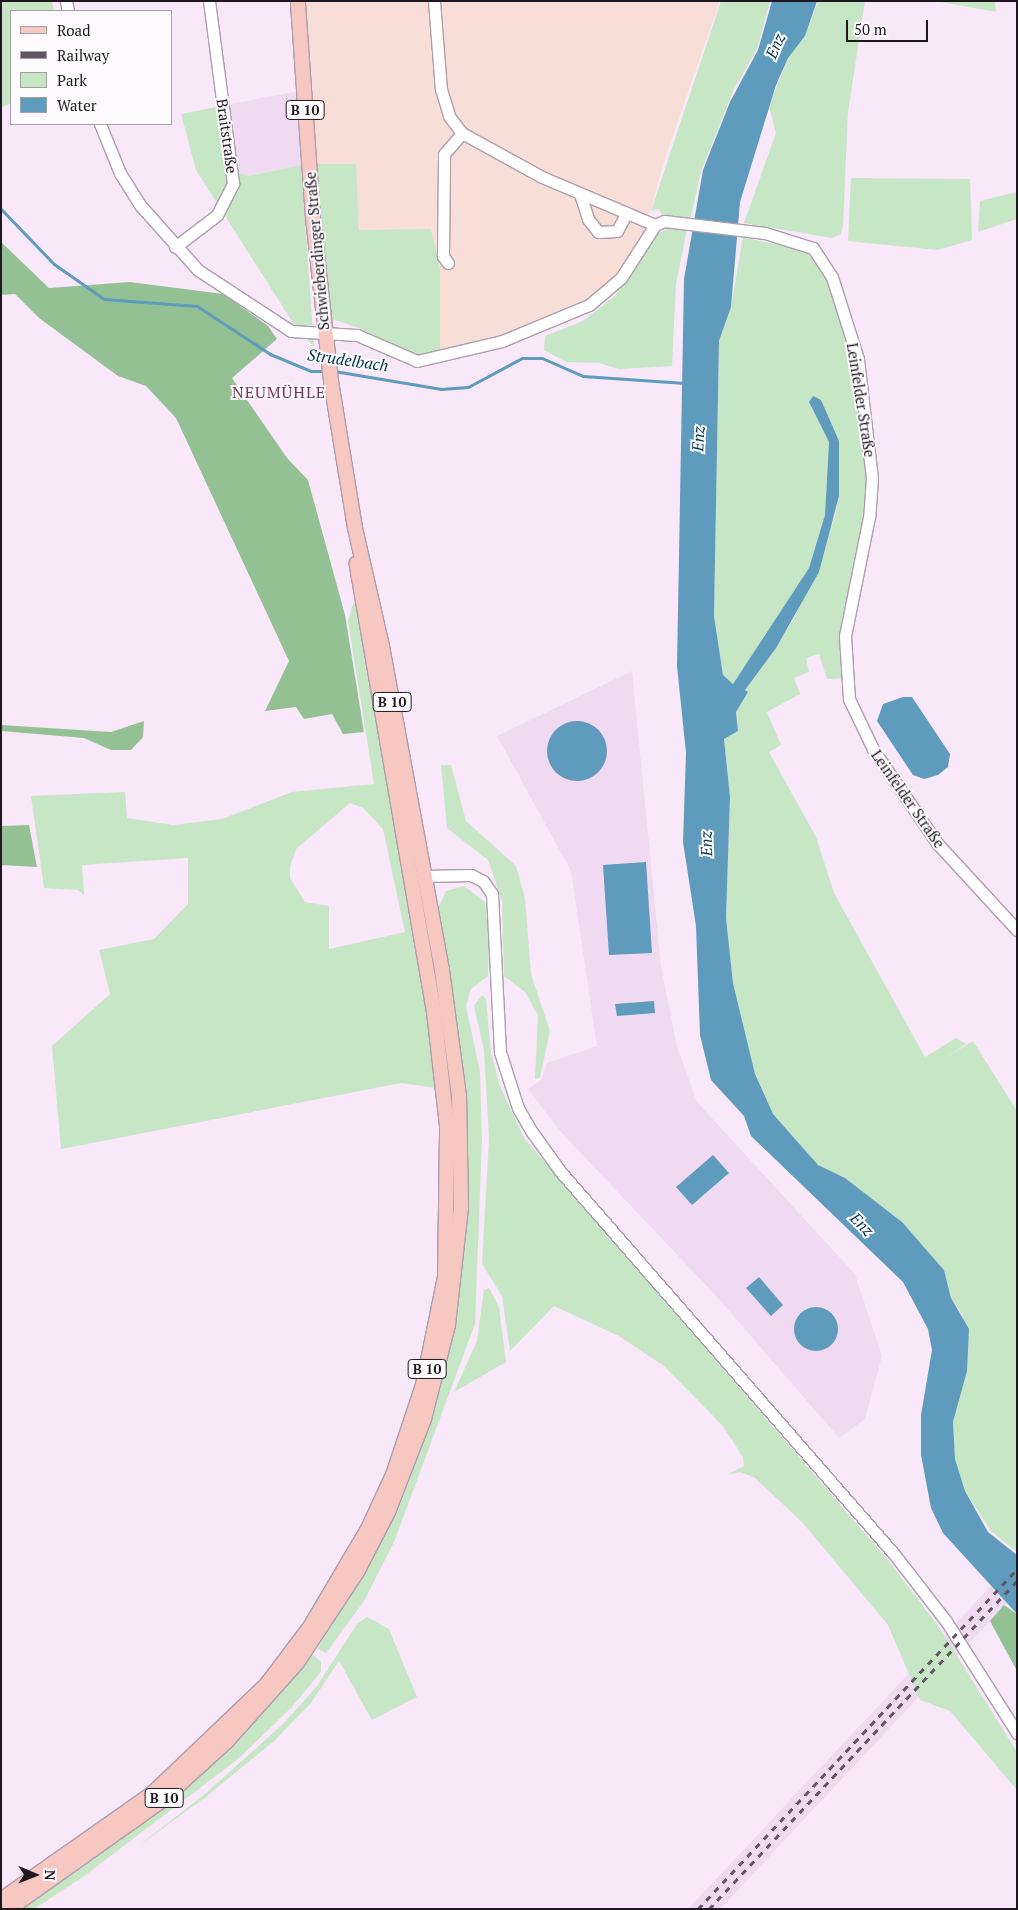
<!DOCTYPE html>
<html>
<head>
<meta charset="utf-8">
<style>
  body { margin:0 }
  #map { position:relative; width:1018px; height:1910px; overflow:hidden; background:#f9e8f9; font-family:"PT Serif",serif }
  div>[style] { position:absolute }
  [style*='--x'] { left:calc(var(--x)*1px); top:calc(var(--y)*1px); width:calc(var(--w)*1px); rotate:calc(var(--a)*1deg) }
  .commercial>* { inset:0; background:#f7ded6 }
  .built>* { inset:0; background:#f0daf1 }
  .green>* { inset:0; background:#c7e6c6 }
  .forest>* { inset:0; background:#94c193 }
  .water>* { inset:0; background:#5e9bbc }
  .round { border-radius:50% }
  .stream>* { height:3px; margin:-1.5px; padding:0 1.5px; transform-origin:1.5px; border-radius:1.5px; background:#5e9bbc }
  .roads { filter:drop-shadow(1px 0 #ad9dad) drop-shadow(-1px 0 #ad9dad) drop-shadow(0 1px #ad9dad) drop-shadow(0 -1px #ad9dad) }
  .minor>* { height:11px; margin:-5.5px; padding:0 5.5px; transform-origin:5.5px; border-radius:5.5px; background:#fff }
  .major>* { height:14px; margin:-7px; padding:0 7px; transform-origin:7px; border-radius:7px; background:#f7c8c2 }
  .rail>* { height:3px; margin-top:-1.5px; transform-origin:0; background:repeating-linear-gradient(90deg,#5f565f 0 6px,transparent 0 12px) }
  span { translate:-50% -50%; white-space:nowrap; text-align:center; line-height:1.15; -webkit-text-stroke:4px #fdfafd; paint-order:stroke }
  .shield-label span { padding:1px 4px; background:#fdfafd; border:1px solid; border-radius:4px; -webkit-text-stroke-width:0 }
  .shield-label { font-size:14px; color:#1f191f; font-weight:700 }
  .street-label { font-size:15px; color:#1f191f }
  .water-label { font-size:16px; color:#00364d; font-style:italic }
  .neighbourhood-label { font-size:16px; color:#763558; letter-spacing:1px }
  .frame { position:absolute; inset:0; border:2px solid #1f191f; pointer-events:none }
  .legend { position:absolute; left:10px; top:10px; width:162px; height:115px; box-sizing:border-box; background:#fdfafd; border:1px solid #a4a0a4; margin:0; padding:6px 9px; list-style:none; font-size:15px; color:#1f191f }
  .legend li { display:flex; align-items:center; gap:10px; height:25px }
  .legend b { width:25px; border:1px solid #a4a0a4 }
  .north { position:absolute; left:10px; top:1850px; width:50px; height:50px; -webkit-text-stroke:4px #fdfafd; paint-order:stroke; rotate:91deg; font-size:14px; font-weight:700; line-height:20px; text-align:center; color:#1f191f }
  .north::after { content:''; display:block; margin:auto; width:18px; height:22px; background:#1f191f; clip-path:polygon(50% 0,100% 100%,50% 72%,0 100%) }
  .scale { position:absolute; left:846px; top:20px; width:82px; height:22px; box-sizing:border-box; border:2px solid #1f191f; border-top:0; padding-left:6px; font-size:15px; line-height:18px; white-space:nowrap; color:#1f191f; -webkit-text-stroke:4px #fdfafd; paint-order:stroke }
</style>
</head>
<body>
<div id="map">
  <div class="commercial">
    <div style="clip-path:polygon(301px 1px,720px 1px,665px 158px,644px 234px,627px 266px,588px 304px,440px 358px,440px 269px,359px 230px,356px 164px,314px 164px)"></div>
  </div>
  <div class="built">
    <div style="clip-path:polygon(298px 91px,301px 165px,249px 176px,236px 172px,226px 105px)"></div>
    <div style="clip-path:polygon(632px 671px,661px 966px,677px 1047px,697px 1102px,855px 1274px,882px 1356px,865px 1419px,839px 1438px,718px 1298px,560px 1131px,528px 1089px,541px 1080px,547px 1063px,597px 1046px,571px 871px,497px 736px)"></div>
    <div style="clip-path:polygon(1017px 1558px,1017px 1592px,990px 1621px,720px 1909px,688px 1909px)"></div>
  </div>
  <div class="green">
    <div style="clip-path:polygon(1px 1px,52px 1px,54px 11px,11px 11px,11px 103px,1px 108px)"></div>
    <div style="clip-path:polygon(721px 1px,770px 1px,757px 49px,733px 91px,701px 171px,691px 217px,663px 218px,659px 209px,651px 211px)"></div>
    <div style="clip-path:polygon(818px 1px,865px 1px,848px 112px,843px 225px,841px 234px,832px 238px,744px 223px,776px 133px,769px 106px,788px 58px,805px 36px)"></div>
    <div style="clip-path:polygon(935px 1px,995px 1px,996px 12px)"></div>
    <div style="clip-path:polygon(226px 105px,236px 172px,249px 176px,301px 165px,314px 347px,293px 323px,196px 170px,181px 114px)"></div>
    <div style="clip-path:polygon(314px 164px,356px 164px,359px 230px,431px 229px,440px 269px,440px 358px,405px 354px,359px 328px,329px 318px)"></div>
    <div style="clip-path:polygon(851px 178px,970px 179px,972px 240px,937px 250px,848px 241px)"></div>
    <div style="clip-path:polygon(1017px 192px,1017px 219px,978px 232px,980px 201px)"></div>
    <div style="clip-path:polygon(673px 227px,687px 229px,676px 284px,672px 366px,619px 369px,599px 363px,566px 362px,544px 350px,545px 336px,583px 321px,615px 296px,654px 235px)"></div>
    <div style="clip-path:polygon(743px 237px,805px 251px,825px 272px,858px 359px,872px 478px,845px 678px,827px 679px,819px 654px,806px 658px,809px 672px,794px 678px,800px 694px,767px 712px,781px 745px,769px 752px,816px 837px,834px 893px,925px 1057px,956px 1038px,966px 1044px,945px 1058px,973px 1041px,1017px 1111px,1017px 1552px,991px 1531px,965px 1491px,955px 1459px,953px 1422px,959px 1400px,963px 1315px,951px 1298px,944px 1270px,902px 1222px,845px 1178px,818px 1165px,773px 1114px,755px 1074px,733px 983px,726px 918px,730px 797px,724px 739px,738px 731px,736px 712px,748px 692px,745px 690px,794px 619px,835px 517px,839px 496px,839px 441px,809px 402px,829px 442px,825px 515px,809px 568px,733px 684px,723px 675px,714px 616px,719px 341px,731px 307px)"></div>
    <div style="clip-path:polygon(evenodd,359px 585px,414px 897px,436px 1088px,401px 1083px,61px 1149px,52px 1046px,110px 994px,99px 950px,154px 939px,188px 904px,188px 858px,82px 865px,84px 895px,78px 890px,44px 888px,31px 796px,125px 792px,127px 818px,173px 825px,222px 819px,292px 792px,374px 784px,348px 621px,359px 585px,350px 803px,363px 808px,383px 829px,405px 932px,329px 949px,329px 906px,305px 902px,290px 878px,290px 867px,296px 849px,350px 803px)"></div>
    <div style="clip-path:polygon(441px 765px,451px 765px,466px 821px,516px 866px,525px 898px,531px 974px,550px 1031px,540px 1078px,535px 1079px,538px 1015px,525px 992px,504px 976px,502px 901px,488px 860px,447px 828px)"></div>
    <div style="clip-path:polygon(464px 886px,485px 902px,489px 940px,488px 976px,471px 989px,466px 1006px,480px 1072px,482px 1140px,475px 1324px,394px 1542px,364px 1601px,326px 1653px,317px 1649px,363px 1575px,406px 1487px,430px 1420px,453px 1326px,464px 1234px,436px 913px,446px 891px)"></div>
    <div style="clip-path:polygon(482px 995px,486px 999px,491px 1053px,500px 1086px,524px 1138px,887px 1559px,939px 1627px,1017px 1752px,1017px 1790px,950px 1711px,920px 1700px,888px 1625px,802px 1522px,755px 1478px,740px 1472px,727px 1475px,744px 1466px,743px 1457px,722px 1425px,664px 1366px,619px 1336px,554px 1306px,510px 1351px,502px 1296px,482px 1264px,489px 1139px,484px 1050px,474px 1006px)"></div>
    <div style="clip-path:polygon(489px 1288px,499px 1307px,506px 1362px,454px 1392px,477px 1341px,484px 1290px)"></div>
    <div style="clip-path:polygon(367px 1617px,389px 1629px,417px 1697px,372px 1720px,339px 1661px,311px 1703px,274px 1741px,207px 1796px,137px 1847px,205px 1794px,284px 1723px,317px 1686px,357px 1624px)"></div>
    <div style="clip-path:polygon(313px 1655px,321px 1662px,321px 1672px,291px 1708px,238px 1759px,83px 1877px,34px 1909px,20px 1909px,125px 1836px,205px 1771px)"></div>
  </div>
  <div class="forest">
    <div style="clip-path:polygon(1px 242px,49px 288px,130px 282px,223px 294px,268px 326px,277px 339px,232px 378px,287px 458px,308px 480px,345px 615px,364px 732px,343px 734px,332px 714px,304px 719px,296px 707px,265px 711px,289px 661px,176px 418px,146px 386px,118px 376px,39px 318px,15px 294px,1px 295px)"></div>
    <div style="clip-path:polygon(144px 721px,143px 737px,131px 750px,111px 750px,84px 738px,1px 731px,1px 725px,111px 732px)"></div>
    <div style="clip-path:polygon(29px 825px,37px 867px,1px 865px,1px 826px)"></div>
    <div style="clip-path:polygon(1004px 1605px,1017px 1614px,1017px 1671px,990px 1621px)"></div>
  </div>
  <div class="water">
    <div style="clip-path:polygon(772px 1px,817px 1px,805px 36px,788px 58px,776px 85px,740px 202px,731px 307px,719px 341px,714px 616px,723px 675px,733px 684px,809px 568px,825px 515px,829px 442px,809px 402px,813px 396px,821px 400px,839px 441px,839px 496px,819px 572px,776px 648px,745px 690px,748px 692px,736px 712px,738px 731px,724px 739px,730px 797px,726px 918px,733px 983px,755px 1074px,773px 1114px,818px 1165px,845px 1178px,902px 1222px,944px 1270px,951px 1298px,969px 1329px,967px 1371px,953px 1422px,955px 1459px,965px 1491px,988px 1532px,1017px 1555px,1017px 1614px,943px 1533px,931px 1508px,921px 1455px,921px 1415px,932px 1350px,928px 1329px,903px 1282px,751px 1136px,744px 1116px,711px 1080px,700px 1035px,696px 926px,683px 842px,686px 753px,677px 666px,684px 279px,703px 170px,730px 102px,758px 50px)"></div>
    <div style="clip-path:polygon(903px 697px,912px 697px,950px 754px,948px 767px,938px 775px,924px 779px,913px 775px,877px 721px,883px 704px)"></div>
    <div class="round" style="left:547px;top:721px;width:60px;height:60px"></div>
    <div style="clip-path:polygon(646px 862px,652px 953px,609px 955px,603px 865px)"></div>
    <div style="clip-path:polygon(654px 1001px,655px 1013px,617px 1016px,615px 1004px)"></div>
    <div style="clip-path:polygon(713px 1155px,729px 1173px,692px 1205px,676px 1187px)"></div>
    <div style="clip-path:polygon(759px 1277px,783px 1305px,771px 1316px,746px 1288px)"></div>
    <div class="round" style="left:794px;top:1307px;width:44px;height:44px"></div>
  </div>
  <div class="stream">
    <div style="--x:1;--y:209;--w:76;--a:46.1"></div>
    <div style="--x:54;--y:264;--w:61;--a:35"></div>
    <div style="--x:104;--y:299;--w:93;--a:4.3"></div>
    <div style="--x:197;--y:306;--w:87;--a:33.3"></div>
    <div style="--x:270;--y:354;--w:44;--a:22.5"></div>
    <div style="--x:311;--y:371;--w:15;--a:0"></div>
    <div style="--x:334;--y:371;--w:109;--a:9.5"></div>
    <div style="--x:441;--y:389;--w:27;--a:-4"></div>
    <div style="--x:468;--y:387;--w:61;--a:-28.2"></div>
    <div style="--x:522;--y:358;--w:20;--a:0"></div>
    <div style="--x:542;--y:358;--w:45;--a:23.7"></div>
    <div style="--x:583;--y:376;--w:102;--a:3.9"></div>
  </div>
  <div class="roads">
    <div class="minor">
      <div style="--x:66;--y:1;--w:10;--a:79"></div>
      <div style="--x:434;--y:1;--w:88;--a:85.5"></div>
      <div style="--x:441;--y:89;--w:28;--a:73"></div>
      <div style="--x:449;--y:116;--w:21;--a:53"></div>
      <div style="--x:462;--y:133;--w:91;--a:28.8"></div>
      <div style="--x:542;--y:177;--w:123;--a:23"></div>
      <div style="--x:100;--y:124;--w:53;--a:67.8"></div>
      <div style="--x:120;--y:173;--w:38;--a:58"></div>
      <div style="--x:140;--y:205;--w:87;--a:48.3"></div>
      <div style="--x:198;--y:270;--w:111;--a:33.3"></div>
      <div style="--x:291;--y:331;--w:66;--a:3.5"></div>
      <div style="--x:357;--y:335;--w:65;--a:23.4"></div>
      <div style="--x:417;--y:361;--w:87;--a:-13.2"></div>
      <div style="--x:502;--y:341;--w:94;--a:-22.5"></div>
      <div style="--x:589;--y:305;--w:42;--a:-40.2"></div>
      <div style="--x:621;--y:278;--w:63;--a:-57.3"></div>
      <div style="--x:655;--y:225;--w:10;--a:-24"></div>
      <div style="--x:664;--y:221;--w:102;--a:6.8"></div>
      <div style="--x:765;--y:233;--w:50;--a:17.4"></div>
      <div style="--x:813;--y:248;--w:35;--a:57"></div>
      <div style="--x:832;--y:277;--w:86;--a:72.4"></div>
      <div style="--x:858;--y:359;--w:120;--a:83.3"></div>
      <div style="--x:872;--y:478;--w:39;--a:94"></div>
      <div style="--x:869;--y:517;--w:121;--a:101.4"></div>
      <div style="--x:845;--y:636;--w:63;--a:86.4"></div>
      <div style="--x:849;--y:699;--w:58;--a:64.3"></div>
      <div style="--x:874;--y:751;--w:112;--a:55.6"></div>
      <div style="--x:937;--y:843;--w:118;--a:47.4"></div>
      <div style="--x:580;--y:194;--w:26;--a:72"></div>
      <div style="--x:588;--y:219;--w:16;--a:52"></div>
      <div style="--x:598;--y:232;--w:19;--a:-3"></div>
      <div style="--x:617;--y:231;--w:19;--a:-62"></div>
      <div style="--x:175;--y:247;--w:53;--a:-37.3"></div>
      <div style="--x:217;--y:215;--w:36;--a:-63"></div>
      <div style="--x:233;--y:183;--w:184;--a:-97.5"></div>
      <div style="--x:448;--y:263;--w:9;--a:-126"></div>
      <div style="--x:443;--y:256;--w:102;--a:-89.4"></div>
      <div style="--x:444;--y:154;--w:28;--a:-49"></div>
      <div style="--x:424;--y:876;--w:47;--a:-1.2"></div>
      <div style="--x:471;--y:875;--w:13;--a:27"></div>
      <div style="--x:483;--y:881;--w:16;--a:55"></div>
      <div style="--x:492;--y:894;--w:158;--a:87.1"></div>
      <div style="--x:500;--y:1052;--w:59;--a:72.2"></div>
      <div style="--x:518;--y:1108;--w:28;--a:60"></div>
      <div style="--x:532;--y:1132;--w:48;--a:54.3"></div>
      <div style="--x:560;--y:1171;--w:508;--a:48.91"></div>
      <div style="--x:894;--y:1554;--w:85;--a:52.2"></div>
      <div style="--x:946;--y:1621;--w:133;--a:57.6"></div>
    </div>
    <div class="major">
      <div style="--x:1;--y:1900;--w:186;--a:-35.1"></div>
      <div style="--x:153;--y:1793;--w:158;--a:-43.7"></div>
      <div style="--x:267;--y:1684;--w:71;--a:-53"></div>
      <div style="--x:310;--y:1627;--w:114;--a:-59.4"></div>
      <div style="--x:368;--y:1529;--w:60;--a:-65.2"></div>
      <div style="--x:393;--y:1475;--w:95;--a:-71.6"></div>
      <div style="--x:423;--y:1385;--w:110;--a:-78.5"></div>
      <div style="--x:445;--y:1277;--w:151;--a:-89.2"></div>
      <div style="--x:447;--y:1126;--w:115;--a:-96.5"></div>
      <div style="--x:434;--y:1012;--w:455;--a:-99.8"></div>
      <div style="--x:9;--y:1909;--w:186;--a:-35.4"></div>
      <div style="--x:161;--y:1801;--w:88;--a:-42.2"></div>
      <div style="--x:226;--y:1742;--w:106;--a:-48.1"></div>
      <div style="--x:297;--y:1663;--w:109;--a:-56.6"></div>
      <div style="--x:357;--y:1572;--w:68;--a:-62.7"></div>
      <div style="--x:388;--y:1512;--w:100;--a:-68.8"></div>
      <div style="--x:424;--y:1419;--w:97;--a:-75.7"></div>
      <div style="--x:448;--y:1325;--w:118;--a:-83.7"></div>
      <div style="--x:461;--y:1208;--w:112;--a:-91"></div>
      <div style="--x:459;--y:1096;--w:127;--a:-97.7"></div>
      <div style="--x:442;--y:970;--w:330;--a:-100.5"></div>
      <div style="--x:382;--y:646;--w:121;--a:-102.9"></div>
      <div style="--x:355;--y:528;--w:149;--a:-99.3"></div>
      <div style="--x:331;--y:381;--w:164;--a:-96.3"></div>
      <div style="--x:313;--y:218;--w:218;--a:-94"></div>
    </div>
  </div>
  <div class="rail">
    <div style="--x:698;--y:1909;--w:466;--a:-46.8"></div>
    <div style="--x:709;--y:1909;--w:450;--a:-46.8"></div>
  </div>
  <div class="shield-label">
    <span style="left:305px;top:110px">B 10</span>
    <span style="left:392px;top:702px">B 10</span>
    <span style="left:427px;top:1369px">B 10</span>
    <span style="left:164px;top:1798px">B 10</span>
  </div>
  <div class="street-label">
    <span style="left:227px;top:136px;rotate:82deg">Braitstraße</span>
    <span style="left:317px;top:251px;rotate:-95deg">Schwieberdinger Straße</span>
    <span style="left:861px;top:400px;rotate:81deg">Leinfelder Straße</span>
    <span style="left:908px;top:799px;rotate:55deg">Leinfelder Straße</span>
  </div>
  <div class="water-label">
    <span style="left:775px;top:46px;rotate:-67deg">Enz</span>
    <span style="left:348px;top:360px;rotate:8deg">Strudelbach</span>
    <span style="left:698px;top:439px;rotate:-88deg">Enz</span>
    <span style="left:706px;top:844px;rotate:-92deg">Enz</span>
    <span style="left:862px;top:1224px;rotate:45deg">Enz</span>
  </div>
  <div class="neighbourhood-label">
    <span style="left:279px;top:392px">NEUMÜHLE</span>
  </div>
  <div class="frame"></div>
  <ul class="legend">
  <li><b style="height:6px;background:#f7c8c2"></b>Road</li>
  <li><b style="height:6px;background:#5f565f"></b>Railway</li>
  <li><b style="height:14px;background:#c7e6c6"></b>Park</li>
  <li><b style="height:14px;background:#5e9bbc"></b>Water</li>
  </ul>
  <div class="north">N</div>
  <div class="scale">50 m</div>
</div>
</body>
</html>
